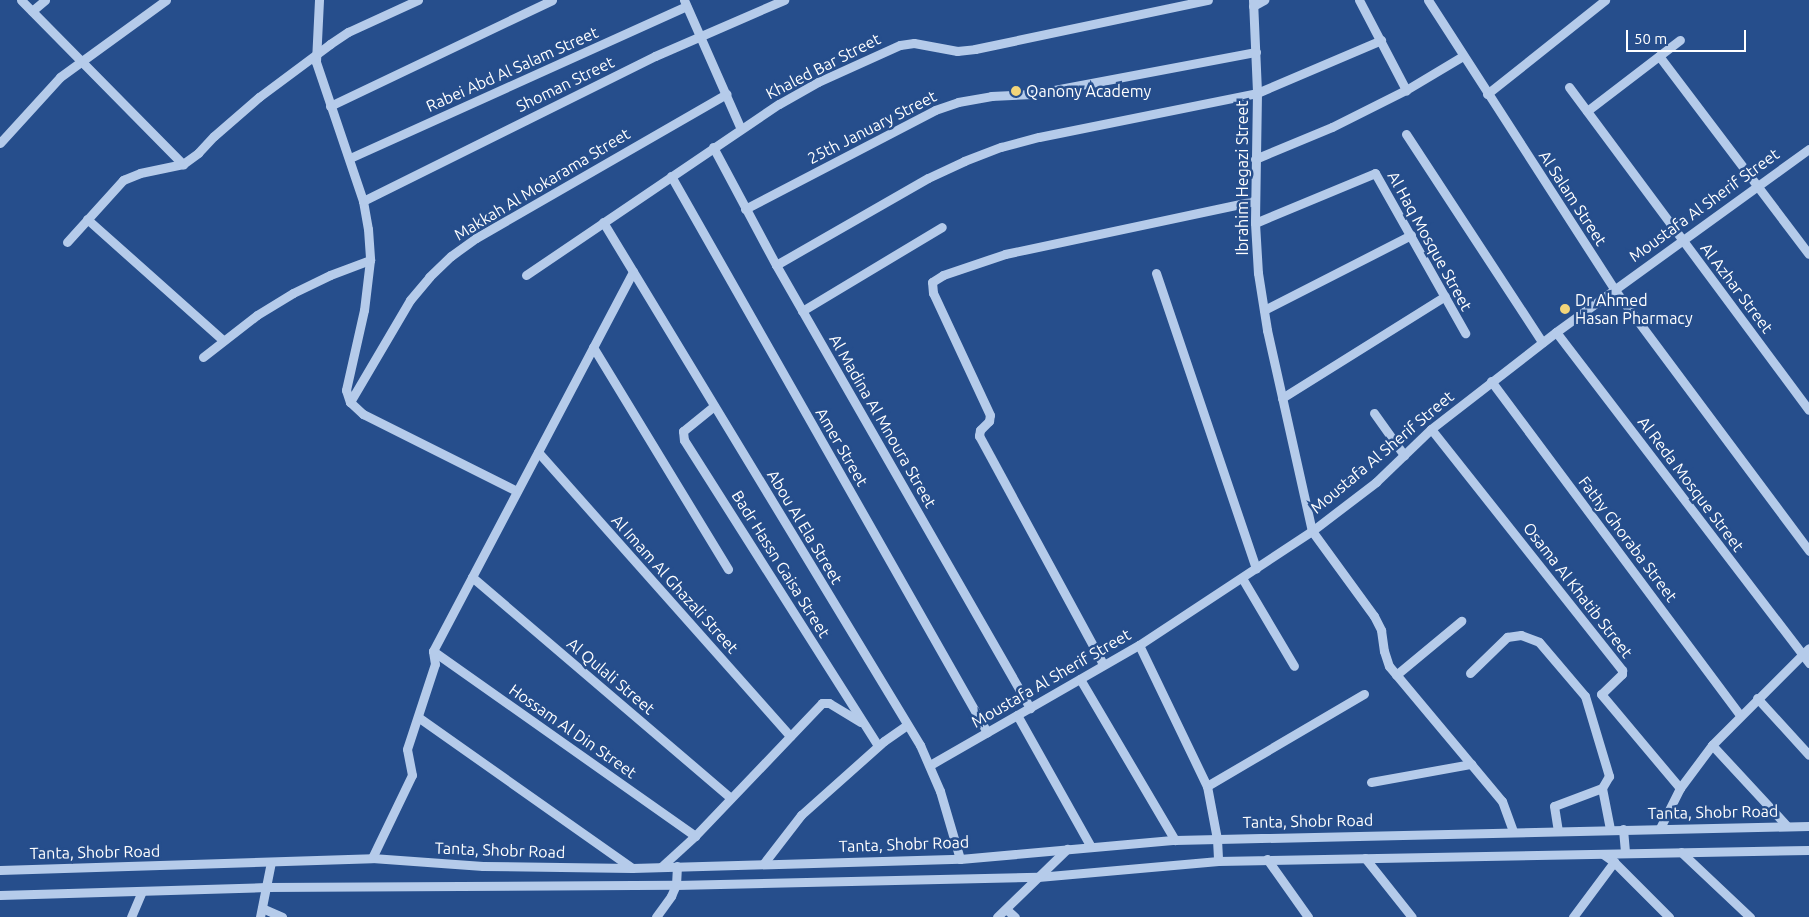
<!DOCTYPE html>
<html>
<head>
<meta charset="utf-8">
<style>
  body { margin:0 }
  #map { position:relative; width:1809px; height:917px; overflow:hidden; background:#264e8c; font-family:Ubuntu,sans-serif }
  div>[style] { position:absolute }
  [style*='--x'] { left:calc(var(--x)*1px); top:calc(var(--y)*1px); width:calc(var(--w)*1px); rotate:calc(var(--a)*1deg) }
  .minor>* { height:9px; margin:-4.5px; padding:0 4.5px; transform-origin:4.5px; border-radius:4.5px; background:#b5cbea }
  .dots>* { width:14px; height:14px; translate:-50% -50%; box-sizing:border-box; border:2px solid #264e8c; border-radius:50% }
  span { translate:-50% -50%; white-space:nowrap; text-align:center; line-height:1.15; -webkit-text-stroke:5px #264e8c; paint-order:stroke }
  .street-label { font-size:16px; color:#fff }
  .poi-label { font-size:16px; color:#fff }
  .left { translate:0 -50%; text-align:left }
  .scale { position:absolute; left:1626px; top:30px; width:120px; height:22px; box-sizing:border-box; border:2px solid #fff; border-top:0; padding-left:6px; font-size:15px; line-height:18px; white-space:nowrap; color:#fff; -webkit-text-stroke:4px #264e8c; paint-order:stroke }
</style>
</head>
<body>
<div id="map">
  <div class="minor">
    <div style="--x:21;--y:0;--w:231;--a:45.4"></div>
    <div style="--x:319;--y:0;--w:62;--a:92.8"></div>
    <div style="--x:316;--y:62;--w:147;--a:71.3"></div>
    <div style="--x:363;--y:201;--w:28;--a:80"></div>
    <div style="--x:368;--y:229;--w:31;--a:86"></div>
    <div style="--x:370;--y:260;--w:50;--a:96.8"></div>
    <div style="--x:364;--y:310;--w:82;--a:102.7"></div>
    <div style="--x:346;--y:390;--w:13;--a:72"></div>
    <div style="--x:350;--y:402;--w:18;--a:43"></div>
    <div style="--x:363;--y:414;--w:172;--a:26.6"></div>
    <div style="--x:684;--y:0;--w:141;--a:66.2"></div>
    <div style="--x:1253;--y:0;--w:93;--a:87.5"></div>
    <div style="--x:1257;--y:93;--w:130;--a:90.9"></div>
    <div style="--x:1255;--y:223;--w:50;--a:86.6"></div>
    <div style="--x:1258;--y:273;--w:58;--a:81"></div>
    <div style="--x:1267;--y:330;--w:206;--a:77.4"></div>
    <div style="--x:1312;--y:531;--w:105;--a:53.9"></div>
    <div style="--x:1374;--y:616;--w:16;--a:63"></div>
    <div style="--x:1381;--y:630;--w:21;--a:82"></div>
    <div style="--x:1384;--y:651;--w:16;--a:72"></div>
    <div style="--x:1389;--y:666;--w:176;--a:50.1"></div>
    <div style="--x:1502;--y:801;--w:32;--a:70"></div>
    <div style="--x:1359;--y:0;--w:102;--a:62.4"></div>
    <div style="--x:1428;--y:0;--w:344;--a:57.2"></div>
    <div style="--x:1614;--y:289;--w:327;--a:53.3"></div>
    <div style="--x:1253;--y:6;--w:13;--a:-29"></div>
    <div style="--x:32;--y:11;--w:17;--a:-40"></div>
    <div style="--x:1659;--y:56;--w:248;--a:52.9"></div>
    <div style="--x:1569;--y:87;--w:402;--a:53.4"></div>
    <div style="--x:1487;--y:94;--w:151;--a:-38.5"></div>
    <div style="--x:330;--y:106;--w:246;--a:-25.5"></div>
    <div style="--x:1587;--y:111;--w:117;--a:-37.4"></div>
    <div style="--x:1406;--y:134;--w:249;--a:56.8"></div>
    <div style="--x:0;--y:143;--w:89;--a:-47.7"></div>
    <div style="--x:60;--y:77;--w:131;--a:-36"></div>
    <div style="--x:713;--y:147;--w:134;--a:61.9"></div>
    <div style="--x:776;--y:265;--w:511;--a:60.17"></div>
    <div style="--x:350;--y:158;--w:369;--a:-24.3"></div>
    <div style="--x:1255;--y:159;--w:83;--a:-22.6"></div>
    <div style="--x:1332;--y:127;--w:83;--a:-26.6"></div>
    <div style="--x:1406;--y:90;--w:66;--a:-30.8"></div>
    <div style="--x:671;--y:176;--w:640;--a:60.39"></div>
    <div style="--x:363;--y:201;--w:326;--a:-26.4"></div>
    <div style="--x:655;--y:56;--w:141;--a:-23.5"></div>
    <div style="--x:745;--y:209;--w:214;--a:-27.5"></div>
    <div style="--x:935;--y:110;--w:24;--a:-19"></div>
    <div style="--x:958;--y:102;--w:34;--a:-10"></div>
    <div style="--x:991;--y:96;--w:42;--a:-2.7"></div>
    <div style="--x:1033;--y:94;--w:227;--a:-10.7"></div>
    <div style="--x:87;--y:219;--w:182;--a:41.7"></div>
    <div style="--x:603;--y:222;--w:612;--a:58.78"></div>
    <div style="--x:920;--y:745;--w:50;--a:66.5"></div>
    <div style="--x:940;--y:791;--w:71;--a:73.6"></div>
    <div style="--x:1255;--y:223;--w:130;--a:-22.6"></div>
    <div style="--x:1375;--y:173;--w:184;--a:60.6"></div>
    <div style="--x:67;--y:242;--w:84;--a:-47.9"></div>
    <div style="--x:123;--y:180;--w:18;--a:-22"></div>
    <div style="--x:140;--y:173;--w:44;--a:-11.8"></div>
    <div style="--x:183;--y:164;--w:19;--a:-36"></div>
    <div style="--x:198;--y:153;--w:23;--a:-47"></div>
    <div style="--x:214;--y:136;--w:60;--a:-40.9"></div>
    <div style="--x:259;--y:97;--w:89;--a:-36.7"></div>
    <div style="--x:330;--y:44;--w:22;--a:-34"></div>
    <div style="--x:348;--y:32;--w:77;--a:-24.6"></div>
    <div style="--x:776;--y:265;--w:175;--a:-29.8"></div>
    <div style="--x:928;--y:178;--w:40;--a:-25"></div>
    <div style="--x:964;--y:161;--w:40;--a:-21"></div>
    <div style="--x:1001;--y:147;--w:39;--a:-15"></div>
    <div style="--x:1039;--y:137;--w:222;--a:-11.4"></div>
    <div style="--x:1257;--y:93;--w:135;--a:-23.1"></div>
    <div style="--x:1156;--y:273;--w:312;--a:71.3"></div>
    <div style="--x:526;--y:275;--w:305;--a:-34.1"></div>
    <div style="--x:779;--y:104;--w:45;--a:-29.4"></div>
    <div style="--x:818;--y:82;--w:90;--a:-24.3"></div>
    <div style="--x:900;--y:45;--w:14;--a:-8"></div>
    <div style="--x:914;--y:43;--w:44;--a:10.5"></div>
    <div style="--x:957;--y:51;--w:18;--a:-6"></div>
    <div style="--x:975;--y:49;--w:238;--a:-11.9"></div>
    <div style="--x:1264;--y:310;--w:165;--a:-27"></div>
    <div style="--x:802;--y:311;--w:163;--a:-31"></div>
    <div style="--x:1556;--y:332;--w:417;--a:52.6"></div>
    <div style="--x:593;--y:347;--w:260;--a:58.7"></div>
    <div style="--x:203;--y:357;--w:68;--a:-37.9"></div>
    <div style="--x:257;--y:315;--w:42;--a:-31.4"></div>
    <div style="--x:293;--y:293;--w:41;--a:-25.9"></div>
    <div style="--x:330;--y:275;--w:43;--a:-20.6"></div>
    <div style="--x:1491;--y:381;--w:417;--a:53.3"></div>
    <div style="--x:1282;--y:398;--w:192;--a:-32"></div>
    <div style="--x:350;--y:402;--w:118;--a:-59.5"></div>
    <div style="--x:410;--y:300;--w:30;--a:-50"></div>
    <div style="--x:429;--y:277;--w:30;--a:-44"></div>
    <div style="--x:451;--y:256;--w:31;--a:-36"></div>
    <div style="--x:476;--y:238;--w:289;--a:-29.9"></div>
    <div style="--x:714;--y:406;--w:40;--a:141"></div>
    <div style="--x:683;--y:431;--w:9;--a:84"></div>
    <div style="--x:684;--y:440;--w:362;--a:57.6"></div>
    <div style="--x:1374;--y:413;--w:52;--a:54.5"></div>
    <div style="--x:1431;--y:429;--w:308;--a:51.6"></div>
    <div style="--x:1622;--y:670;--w:4;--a:90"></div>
    <div style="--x:1622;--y:674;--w:29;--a:136"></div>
    <div style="--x:1601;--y:694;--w:123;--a:50"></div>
    <div style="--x:538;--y:452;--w:380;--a:48.4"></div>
    <div style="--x:472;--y:577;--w:340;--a:40.5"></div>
    <div style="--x:1242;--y:578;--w:102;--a:59.4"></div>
    <div style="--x:1139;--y:645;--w:157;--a:64.3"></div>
    <div style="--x:1207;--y:786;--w:54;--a:79.3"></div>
    <div style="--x:1217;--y:839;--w:22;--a:87"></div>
    <div style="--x:433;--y:651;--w:321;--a:35.2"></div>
    <div style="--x:1103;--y:664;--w:260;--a:-118.5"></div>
    <div style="--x:979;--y:436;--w:6;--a:-81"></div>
    <div style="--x:980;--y:430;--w:13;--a:-45"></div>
    <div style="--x:989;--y:421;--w:6;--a:-81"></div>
    <div style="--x:990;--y:415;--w:135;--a:-115"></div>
    <div style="--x:933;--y:293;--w:11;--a:-95"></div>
    <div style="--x:932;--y:282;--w:13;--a:-32"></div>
    <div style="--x:943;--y:275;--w:65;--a:-18.7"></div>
    <div style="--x:1005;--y:254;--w:255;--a:-12"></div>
    <div style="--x:1470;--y:673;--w:52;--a:-44.2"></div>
    <div style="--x:1507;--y:637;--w:14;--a:-8"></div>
    <div style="--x:1521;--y:635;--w:19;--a:21"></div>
    <div style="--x:1539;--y:642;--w:71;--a:49.6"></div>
    <div style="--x:1585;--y:696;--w:84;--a:73.3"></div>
    <div style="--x:1609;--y:776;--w:14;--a:120"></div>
    <div style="--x:1602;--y:788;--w:51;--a:159.4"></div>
    <div style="--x:1554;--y:806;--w:24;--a:81"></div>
    <div style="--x:1396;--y:675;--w:85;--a:-39.7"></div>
    <div style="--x:1080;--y:679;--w:187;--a:59.5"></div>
    <div style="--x:1757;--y:698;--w:77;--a:47.6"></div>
    <div style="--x:1017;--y:715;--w:151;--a:60.7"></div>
    <div style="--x:418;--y:717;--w:262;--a:35.2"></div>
    <div style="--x:1712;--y:745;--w:110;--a:47.2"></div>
    <div style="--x:930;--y:765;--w:241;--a:-29.9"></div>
    <div style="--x:1139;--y:645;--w:207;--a:-33.4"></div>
    <div style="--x:1312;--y:531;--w:81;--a:-37.4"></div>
    <div style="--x:1376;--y:482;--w:76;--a:-43.9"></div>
    <div style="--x:1431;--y:429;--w:158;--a:-37.8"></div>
    <div style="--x:1556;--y:332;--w:312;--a:-35.9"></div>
    <div style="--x:1371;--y:782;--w:102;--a:-10.2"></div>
    <div style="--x:1207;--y:786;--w:182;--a:-30.4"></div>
    <div style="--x:1602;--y:788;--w:42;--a:79"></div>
    <div style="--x:1660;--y:828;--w:45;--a:-63.4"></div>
    <div style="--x:1680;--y:788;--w:54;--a:-53.3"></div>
    <div style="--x:1712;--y:745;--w:137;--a:-45"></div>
    <div style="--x:1623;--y:829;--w:24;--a:85"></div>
    <div style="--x:1681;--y:852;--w:95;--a:43.3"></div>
    <div style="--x:1603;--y:854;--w:14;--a:36"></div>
    <div style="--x:1614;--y:862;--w:78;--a:45"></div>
    <div style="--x:372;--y:858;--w:92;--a:-64.3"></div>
    <div style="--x:412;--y:775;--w:26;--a:-101"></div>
    <div style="--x:407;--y:749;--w:89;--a:-71.8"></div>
    <div style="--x:435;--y:664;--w:13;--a:-99"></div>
    <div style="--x:433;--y:651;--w:429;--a:-62.2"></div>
    <div style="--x:1365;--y:858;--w:75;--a:51.5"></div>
    <div style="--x:1267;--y:859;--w:71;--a:54.7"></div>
    <div style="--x:764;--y:863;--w:61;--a:-52.4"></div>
    <div style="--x:801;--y:815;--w:111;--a:-41.7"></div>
    <div style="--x:884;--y:741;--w:28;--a:-35"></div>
    <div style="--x:661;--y:867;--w:46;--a:-42.4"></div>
    <div style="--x:695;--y:836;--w:184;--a:-46.3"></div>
    <div style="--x:822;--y:703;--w:7;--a:0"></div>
    <div style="--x:829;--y:703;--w:37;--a:31"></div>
    <div style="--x:0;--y:870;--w:372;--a:-1.8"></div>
    <div style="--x:372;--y:858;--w:111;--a:4.1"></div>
    <div style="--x:483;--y:866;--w:149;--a:0.8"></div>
    <div style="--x:632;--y:868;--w:328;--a:-1.6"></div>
    <div style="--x:960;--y:859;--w:216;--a:-5.1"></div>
    <div style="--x:1175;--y:840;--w:634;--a:-1.27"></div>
    <div style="--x:0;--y:895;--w:266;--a:-1.7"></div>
    <div style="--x:266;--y:887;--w:410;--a:-0.3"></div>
    <div style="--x:676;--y:885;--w:362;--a:-1.3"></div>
    <div style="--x:1038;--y:877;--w:181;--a:-5.1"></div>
    <div style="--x:1218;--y:861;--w:591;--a:-1.07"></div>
    <div style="--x:262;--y:908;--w:22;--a:24"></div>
    <div style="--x:1006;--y:909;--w:12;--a:42"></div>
    <div style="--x:131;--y:917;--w:28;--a:-67"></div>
    <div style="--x:260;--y:917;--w:56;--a:-78.7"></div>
    <div style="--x:656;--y:917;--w:26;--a:-54"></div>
    <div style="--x:671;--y:896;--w:12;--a:-66"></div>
    <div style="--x:676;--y:885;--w:19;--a:-87"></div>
    <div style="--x:997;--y:917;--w:98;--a:-44.2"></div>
    <div style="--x:1573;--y:917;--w:69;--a:-53.3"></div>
  </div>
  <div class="dots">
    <div style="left:1016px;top:91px;background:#f3d57a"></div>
    <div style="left:1565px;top:309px;background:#f3d57a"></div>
  </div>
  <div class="street-label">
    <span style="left:823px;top:66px;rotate:-27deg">Khaled Bar Street</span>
    <span style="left:512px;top:69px;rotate:-24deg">Rabei Abd Al Salam Street</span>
    <span style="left:565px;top:84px;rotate:-26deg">Shoman Street</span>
    <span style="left:872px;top:127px;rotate:-27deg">25th January Street</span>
    <span style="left:1242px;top:178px;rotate:-90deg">Ibrahim Hegazi Street</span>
    <span style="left:542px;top:184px;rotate:-31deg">Makkah Al Mokarama Street</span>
    <span style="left:1573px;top:198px;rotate:57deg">Al Salam Street</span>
    <span style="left:1704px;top:205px;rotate:-36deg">Moustafa Al Sherif Street</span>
    <span style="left:1430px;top:241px;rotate:61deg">Al Haq Mosque Street</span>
    <span style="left:1737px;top:288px;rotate:53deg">Al Azhar Street</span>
    <span style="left:883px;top:421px;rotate:60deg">Al Madina Al Mnoura Street</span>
    <span style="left:842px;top:447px;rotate:60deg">Amer Street</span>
    <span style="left:1382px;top:452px;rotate:-40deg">Moustafa Al Sherif Street</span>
    <span style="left:1691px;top:484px;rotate:53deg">Al Reda Mosque Street</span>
    <span style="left:805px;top:527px;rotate:59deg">Abou Al Ela Street</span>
    <span style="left:1628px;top:539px;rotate:53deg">Fathy Ghoraba Street</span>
    <span style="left:781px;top:564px;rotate:58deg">Badr Hassn Gaisa Street</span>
    <span style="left:675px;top:584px;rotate:48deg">Al Imam Al Ghazali Street</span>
    <span style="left:1578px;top:590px;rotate:52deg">Osama Al Khatib Street</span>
    <span style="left:611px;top:676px;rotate:40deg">Al Qulali Street</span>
    <span style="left:1051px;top:678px;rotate:-30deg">Moustafa Al Sherif Street</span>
    <span style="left:573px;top:731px;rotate:35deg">Hossam Al Din Street</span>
    <span style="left:1713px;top:812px;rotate:-1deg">Tanta, Shobr Road</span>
    <span style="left:1308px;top:821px;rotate:-1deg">Tanta, Shobr Road</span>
    <span style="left:904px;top:844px;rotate:-2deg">Tanta, Shobr Road</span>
    <span style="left:500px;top:850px;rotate:2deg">Tanta, Shobr Road</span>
    <span style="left:95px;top:852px;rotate:-1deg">Tanta, Shobr Road</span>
  </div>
  <div class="poi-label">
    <span class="left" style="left:1026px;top:91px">Qanony Academy</span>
    <span class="left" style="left:1575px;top:309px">Dr Ahmed<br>Hasan Pharmacy</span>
  </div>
  <div class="scale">50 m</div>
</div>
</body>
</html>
